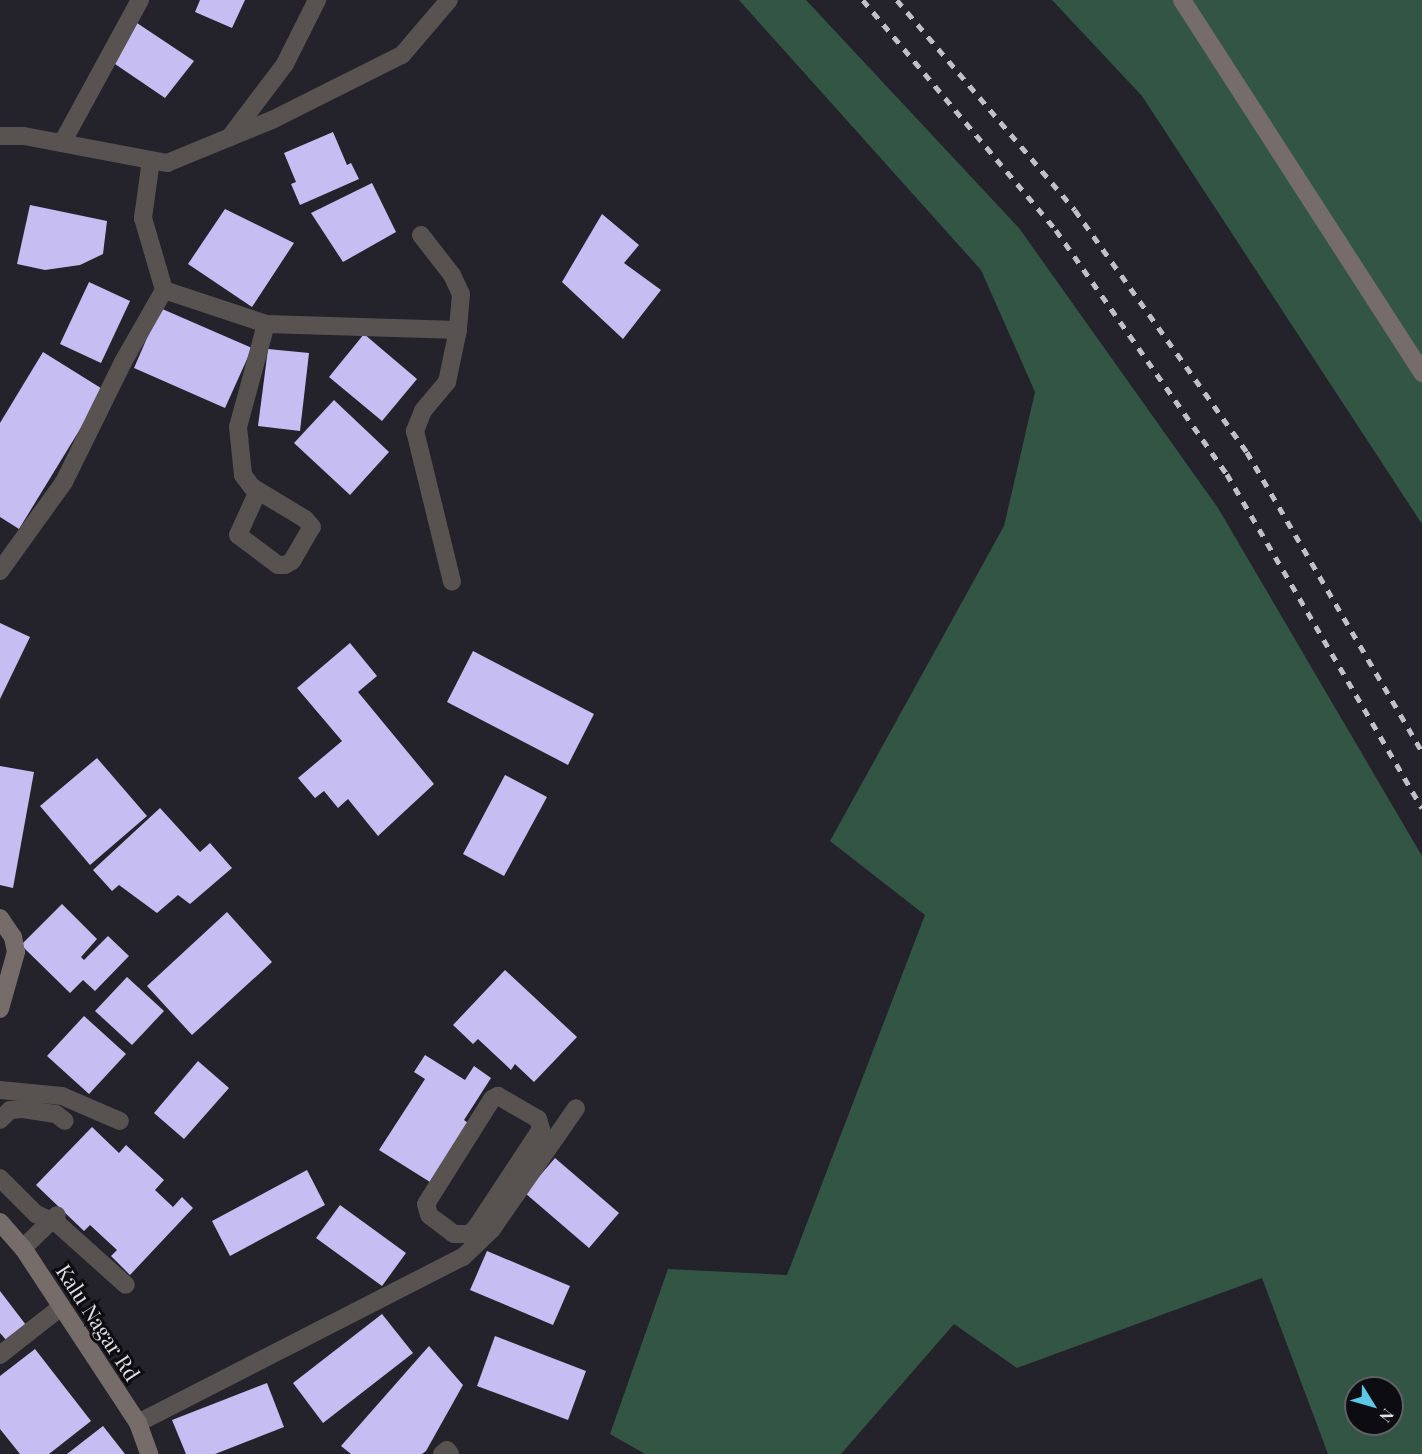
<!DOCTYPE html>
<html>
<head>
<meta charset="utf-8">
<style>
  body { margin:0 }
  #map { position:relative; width:1422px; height:1454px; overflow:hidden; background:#24222b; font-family:"Playfair Display",serif }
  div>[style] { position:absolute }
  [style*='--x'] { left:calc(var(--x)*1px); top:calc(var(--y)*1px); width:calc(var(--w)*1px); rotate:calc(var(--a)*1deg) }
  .green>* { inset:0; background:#335543 }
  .building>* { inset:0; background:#c6bdf2 }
  .street>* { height:18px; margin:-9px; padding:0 9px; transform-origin:9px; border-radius:9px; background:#585351 }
  .secondary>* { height:18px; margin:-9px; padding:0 9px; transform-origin:9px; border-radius:9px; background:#766d6a }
  .rail>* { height:4.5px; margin-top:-2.25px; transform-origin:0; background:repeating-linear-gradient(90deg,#c1c0c7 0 8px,transparent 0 16px) }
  span { translate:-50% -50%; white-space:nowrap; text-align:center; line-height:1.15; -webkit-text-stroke:6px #0d0c10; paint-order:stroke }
  .street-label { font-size:21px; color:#e0dfe6 }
  .north { position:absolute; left:1344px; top:1376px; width:60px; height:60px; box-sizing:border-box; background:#0d0c10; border:2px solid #616066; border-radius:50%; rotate:127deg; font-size:16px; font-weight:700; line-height:24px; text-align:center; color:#e0dfe6 }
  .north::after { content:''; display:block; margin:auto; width:21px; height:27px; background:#5bc8e7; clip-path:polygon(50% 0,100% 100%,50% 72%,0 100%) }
</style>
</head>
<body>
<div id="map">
  <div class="green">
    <div style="clip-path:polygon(evenodd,739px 0,806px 0,1019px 228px,1218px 508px,1422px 856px,1422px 1454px,1328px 1454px,1262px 1278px,1017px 1368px,954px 1324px,841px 1454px,645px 1454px,610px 1434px,668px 1269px,787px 1275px,925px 915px,830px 841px,1004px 526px,1035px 392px,981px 270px,739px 0,1356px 1388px,1392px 1388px,1392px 1424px,1356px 1424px,1356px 1388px)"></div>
    <div style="clip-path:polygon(1052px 0,1422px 0,1422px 524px,1142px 96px)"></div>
  </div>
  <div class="building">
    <div style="clip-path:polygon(200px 0,245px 0,232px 28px,195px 12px)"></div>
    <div style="clip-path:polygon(137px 23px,194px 61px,165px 98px,115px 64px)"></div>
    <div style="clip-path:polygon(333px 132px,347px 165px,351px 163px,359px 179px,300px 205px,291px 184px,296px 182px,284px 153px)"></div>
    <div style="clip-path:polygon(372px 183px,396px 232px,343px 262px,311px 213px)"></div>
    <div style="clip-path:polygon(30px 205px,107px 221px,103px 254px,80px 265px,45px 270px,17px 264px)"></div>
    <div style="clip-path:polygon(225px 209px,294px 243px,252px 307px,188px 264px)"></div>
    <div style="clip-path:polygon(602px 214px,639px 245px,624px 263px,661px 290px,623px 339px,562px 282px)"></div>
    <div style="clip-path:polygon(89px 282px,130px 301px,101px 363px,60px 344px)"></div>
    <div style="clip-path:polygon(160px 308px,252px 348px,225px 408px,134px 368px)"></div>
    <div style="clip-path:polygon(364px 334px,417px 379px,382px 421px,329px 377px)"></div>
    <div style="clip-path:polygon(268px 349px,309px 353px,300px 431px,258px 426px)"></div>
    <div style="clip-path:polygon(43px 352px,104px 390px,19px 529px,0 517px,0 423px)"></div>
    <div style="clip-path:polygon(334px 400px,389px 452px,350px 495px,294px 443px)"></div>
    <div style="clip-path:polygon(0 623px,30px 637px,0 699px)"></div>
    <div style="clip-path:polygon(350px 643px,377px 676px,358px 692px,434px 784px,378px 836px,348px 799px,338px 808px,324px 791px,315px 798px,298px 778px,342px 741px,297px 688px)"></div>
    <div style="clip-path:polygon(473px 651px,594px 714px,568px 765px,447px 702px)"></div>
    <div style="clip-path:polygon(97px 758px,147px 816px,90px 865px,40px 806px)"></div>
    <div style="clip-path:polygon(0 766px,34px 772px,13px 888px,0 885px)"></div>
    <div style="clip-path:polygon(505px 775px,547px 797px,504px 876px,463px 854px)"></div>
    <div style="clip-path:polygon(160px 808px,200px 852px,210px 843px,232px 868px,190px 904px,178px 895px,157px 913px,119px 885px,112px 891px,93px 870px)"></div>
    <div style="clip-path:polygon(62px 904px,97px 939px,81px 957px,84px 960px,108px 936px,129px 956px,95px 991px,83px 980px,70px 993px,21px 945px)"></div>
    <div style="clip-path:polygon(227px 912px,272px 962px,192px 1035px,147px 986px)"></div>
    <div style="clip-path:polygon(505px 970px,577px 1037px,534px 1082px,515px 1064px,511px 1070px,478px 1039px,473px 1044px,453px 1025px)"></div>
    <div style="clip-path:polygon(127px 977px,164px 1011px,132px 1045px,95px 1011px)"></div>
    <div style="clip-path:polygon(84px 1016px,126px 1054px,89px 1094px,47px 1056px)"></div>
    <div style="clip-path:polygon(425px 1055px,465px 1080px,474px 1066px,491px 1078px,464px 1120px,468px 1123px,430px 1182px,379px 1150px,425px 1079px,414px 1072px)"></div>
    <div style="clip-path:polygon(198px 1061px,229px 1088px,184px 1139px,154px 1113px)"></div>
    <div style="clip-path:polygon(92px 1127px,119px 1153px,126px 1145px,164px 1180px,155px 1190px,173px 1207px,182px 1197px,193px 1208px,130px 1275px,111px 1256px,117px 1250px,90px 1225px,84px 1231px,36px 1185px)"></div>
    <div style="clip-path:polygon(555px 1158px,619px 1213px,589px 1248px,525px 1193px)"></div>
    <div style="clip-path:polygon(307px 1170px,325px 1205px,230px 1256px,212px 1221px)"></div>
    <div style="clip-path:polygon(340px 1205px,406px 1253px,382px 1286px,316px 1238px)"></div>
    <div style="clip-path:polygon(487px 1251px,570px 1286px,553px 1325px,470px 1290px)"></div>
    <div style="clip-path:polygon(0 1291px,26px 1325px,7px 1341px,0 1333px)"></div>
    <div style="clip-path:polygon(382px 1314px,413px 1353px,323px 1423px,293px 1383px)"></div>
    <div style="clip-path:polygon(495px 1336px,586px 1371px,568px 1420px,477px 1386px)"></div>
    <div style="clip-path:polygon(429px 1346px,463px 1385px,426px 1451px,422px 1454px,351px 1454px,341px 1446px)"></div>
    <div style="clip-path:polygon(35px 1349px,91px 1421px,49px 1454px,20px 1454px,0 1429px,0 1376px)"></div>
    <div style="clip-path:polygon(267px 1383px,284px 1427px,215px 1454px,186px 1454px,172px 1420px)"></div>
    <div style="clip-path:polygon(103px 1426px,125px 1454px,67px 1454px)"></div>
  </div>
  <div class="street">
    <div style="--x:0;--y:136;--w:24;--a:0"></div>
    <div style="--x:24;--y:136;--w:146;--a:10.7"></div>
    <div style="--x:167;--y:163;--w:113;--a:-22.3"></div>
    <div style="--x:272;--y:120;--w:145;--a:-26.6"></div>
    <div style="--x:402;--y:55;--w:72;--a:-49.5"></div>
    <div style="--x:230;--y:137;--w:91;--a:-53"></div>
    <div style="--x:285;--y:64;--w:72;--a:-63.4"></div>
    <div style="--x:62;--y:143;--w:163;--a:-61.4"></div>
    <div style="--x:151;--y:160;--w:59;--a:97.9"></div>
    <div style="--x:143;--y:218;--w:75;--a:73.7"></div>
    <div style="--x:164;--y:290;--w:108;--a:18.4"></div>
    <div style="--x:266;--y:324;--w:192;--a:1.8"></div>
    <div style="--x:458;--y:330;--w:53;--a:101.9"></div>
    <div style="--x:447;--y:382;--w:38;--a:130"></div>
    <div style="--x:423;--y:411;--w:22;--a:112"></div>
    <div style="--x:415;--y:431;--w:155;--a:76.2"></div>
    <div style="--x:421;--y:235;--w:51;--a:52.2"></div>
    <div style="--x:452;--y:275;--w:21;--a:65"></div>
    <div style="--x:461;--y:294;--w:36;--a:95"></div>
    <div style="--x:258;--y:491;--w:48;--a:114.4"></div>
    <div style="--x:238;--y:535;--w:50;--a:36.9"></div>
    <div style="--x:278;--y:565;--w:7;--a:0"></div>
    <div style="--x:285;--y:565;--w:8;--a:-30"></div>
    <div style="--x:292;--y:561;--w:39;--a:-60"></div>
    <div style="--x:312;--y:527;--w:11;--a:-131"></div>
    <div style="--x:305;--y:519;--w:62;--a:-148.9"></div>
    <div style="--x:252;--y:487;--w:15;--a:-127"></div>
    <div style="--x:243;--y:475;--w:48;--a:-95.9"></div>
    <div style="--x:238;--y:427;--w:107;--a:-74.8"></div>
    <div style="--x:0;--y:571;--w:110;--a:-54.3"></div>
    <div style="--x:64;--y:482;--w:134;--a:-63.8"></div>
    <div style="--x:123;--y:362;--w:83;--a:-60.3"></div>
    <div style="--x:0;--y:1090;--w:62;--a:5.5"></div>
    <div style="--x:62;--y:1096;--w:63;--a:23.3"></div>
    <div style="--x:498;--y:1096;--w:46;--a:29.9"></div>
    <div style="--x:538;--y:1119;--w:10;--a:73"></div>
    <div style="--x:541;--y:1129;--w:120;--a:123.4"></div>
    <div style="--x:475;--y:1229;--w:8;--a:140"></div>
    <div style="--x:469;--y:1234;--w:15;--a:180"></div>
    <div style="--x:454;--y:1234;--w:31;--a:-143"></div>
    <div style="--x:429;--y:1215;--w:11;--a:-105"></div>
    <div style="--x:426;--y:1204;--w:124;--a:-57.8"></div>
    <div style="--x:492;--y:1099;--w:7;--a:-27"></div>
    <div style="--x:0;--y:1120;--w:14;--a:-45"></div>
    <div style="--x:10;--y:1110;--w:13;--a:-4"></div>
    <div style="--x:23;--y:1109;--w:33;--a:9"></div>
    <div style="--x:56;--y:1114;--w:11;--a:38"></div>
    <div style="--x:0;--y:1178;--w:51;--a:45"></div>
    <div style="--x:36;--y:1214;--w:24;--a:24"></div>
    <div style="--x:58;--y:1224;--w:91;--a:41.9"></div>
    <div style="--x:23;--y:1248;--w:47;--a:-44.1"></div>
    <div style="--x:0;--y:1355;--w:78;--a:-38.2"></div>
    <div style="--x:138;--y:1423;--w:365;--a:-27.1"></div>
    <div style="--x:463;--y:1257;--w:40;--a:-44"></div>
    <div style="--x:492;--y:1229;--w:147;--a:-55.2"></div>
    <div style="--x:442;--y:1454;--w:6;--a:-39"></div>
    <div style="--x:447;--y:1450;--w:5;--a:53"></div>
  </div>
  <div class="secondary">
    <div style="--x:1182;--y:0;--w:444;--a:57.2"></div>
    <div style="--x:0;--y:918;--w:23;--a:56"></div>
    <div style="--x:13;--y:937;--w:15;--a:79"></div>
    <div style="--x:16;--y:952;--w:59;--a:105.7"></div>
    <div style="--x:0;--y:1222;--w:35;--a:49"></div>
    <div style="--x:23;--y:1248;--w:209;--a:56.7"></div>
    <div style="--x:138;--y:1423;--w:33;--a:70"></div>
  </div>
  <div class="rail">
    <div style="--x:863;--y:0;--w:300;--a:50"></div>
    <div style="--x:1056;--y:230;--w:298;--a:55"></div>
    <div style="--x:1227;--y:474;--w:387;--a:59.7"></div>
    <div style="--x:897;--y:0;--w:275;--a:49.7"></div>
    <div style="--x:1075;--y:210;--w:297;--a:54.6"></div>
    <div style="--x:1247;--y:452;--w:346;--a:59.7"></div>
  </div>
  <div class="street-label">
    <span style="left:99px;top:1322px;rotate:57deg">Kalu Nagar Rd</span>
  </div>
  <div class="north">N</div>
</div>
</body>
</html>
